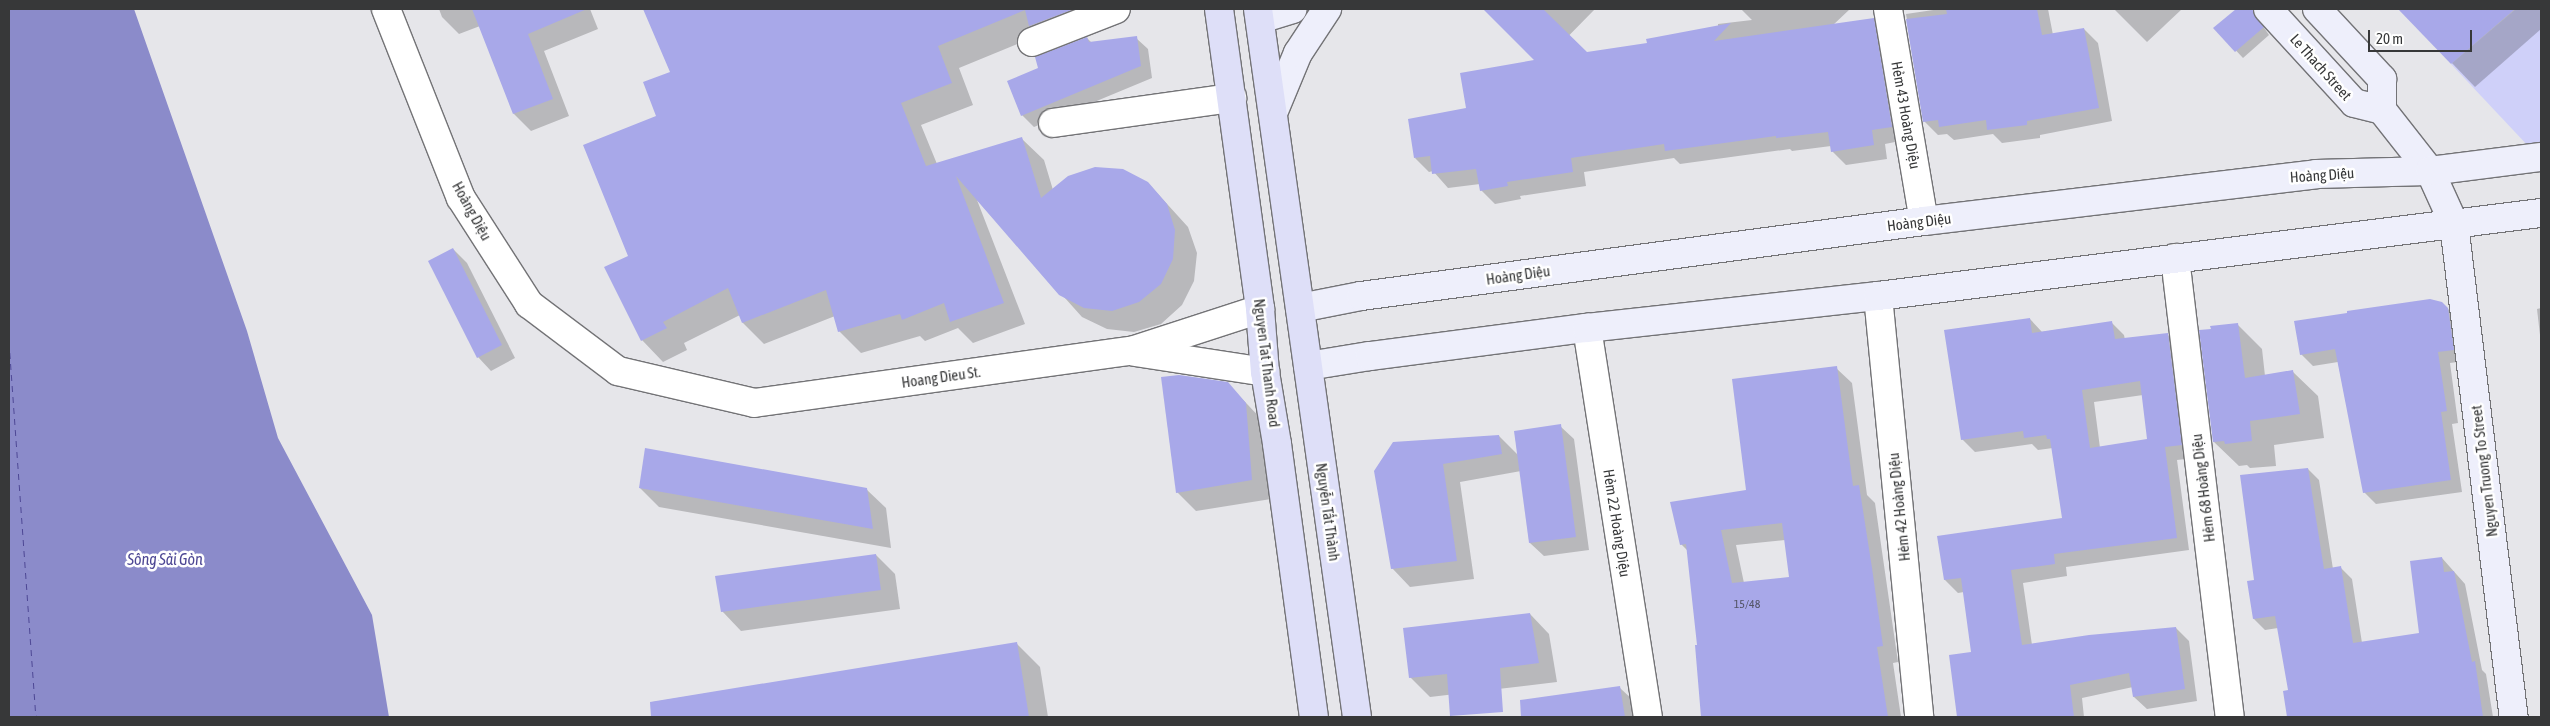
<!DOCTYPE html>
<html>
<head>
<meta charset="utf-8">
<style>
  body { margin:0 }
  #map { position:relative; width:2550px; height:726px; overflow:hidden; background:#e6e6ea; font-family:"Asap Condensed",sans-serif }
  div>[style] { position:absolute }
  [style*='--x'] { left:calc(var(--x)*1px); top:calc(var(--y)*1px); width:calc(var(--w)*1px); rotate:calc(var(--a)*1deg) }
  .green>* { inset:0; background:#cfd0f9 }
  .water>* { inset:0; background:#8b8bca }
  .shadow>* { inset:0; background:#0003 }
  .ferry>* { height:1px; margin-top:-0.5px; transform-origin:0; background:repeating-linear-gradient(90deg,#4d4794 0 6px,transparent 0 11px) }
  .building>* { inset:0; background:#a8a8e9 }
  .roads { filter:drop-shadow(1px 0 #737376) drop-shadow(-1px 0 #737376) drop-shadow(0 1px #737376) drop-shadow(0 -1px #737376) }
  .street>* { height:28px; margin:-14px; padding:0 14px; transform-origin:14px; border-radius:14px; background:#fff }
  .secondary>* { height:28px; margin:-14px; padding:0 14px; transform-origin:14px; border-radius:14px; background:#eeeffb }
  .primary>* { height:28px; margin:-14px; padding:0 14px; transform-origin:14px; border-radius:14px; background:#dedff8 }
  span { translate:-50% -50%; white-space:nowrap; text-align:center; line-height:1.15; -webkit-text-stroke:5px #fff; paint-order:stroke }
  .number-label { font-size:12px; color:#535465 }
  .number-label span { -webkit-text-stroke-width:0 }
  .street-label { font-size:15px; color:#373839 }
  .water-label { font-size:16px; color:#4d4794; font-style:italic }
  .frame { position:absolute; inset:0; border:10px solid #373839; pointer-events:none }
  .scale { position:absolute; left:2368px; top:30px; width:104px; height:22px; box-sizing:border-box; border:2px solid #373839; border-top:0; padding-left:6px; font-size:15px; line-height:18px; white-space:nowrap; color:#373839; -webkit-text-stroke:4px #fff; paint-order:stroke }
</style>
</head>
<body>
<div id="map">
  <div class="green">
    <div style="clip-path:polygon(2516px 9px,2541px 9px,2541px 146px,2530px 148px,2451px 64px)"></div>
  </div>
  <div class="water">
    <div style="clip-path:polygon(9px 9px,134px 9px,247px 331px,278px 438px,372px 615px,389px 717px,9px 717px)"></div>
  </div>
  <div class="shadow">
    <div style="clip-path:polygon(439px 9px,590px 9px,598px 29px,544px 51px,569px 116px,531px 131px,514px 114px,480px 26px,459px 34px,442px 17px)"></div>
    <div style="clip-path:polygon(645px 9px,1113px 9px,1039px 35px,959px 68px,973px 105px,921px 125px,937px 164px,1022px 139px,1044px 160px,1053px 190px,1148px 183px,1188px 227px,1197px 253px,1194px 281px,1182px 305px,1161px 324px,1134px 332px,1107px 329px,1082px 317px,977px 200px,1025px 324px,973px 343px,958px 328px,925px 341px,920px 336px,861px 353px,839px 331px,835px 316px,764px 344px,743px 323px,740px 315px,684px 343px,687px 350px,663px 362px,642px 340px,629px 257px,671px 73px)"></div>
    <div style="clip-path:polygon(1485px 9px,1595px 9px,1544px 61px,1648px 44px,1718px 27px,1718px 24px,1752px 20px,1741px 9px,1850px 9px,1832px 26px,1873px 19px,1887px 33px,1905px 140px,1885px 144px,1887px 159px,1846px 165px,1832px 151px,1831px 146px,1792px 151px,1790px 149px,1680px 164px,1674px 158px,1584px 172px,1586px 186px,1520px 196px,1521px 199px,1495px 204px,1481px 190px,1480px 184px,1448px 188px,1433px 171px,1429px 172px,1415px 158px,1467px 109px,1538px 62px)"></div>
    <div style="clip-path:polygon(1940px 9px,2048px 9px,2053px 35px,2084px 29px,2098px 43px,2112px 121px,2040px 135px,2040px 138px,2002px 143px,1993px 134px,1954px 140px,1947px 134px,1938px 135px,1924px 121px,1906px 14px)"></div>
    <div style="clip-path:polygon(2114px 9px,2182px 9px,2147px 42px)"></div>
    <div style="clip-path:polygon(2238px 9px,2251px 9px,2269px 35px,2243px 58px,2215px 28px)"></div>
    <div style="clip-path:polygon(2400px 9px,2541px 9px,2541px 29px,2475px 87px)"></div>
    <div style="clip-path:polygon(1087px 38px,1092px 43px,1136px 38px,1148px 49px,1152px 78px,1034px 127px,1022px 115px)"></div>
    <div style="clip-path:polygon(453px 249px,467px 263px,515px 358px,491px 371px,478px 357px)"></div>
    <div style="clip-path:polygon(2442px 303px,2454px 315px,2465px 361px,2450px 363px,2458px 423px,2452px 424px,2462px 492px,2376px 504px,2364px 492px,2338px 362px,2313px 366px,2301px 354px)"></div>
    <div style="clip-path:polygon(2541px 308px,2541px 344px,2537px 309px)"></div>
    <div style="clip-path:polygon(evenodd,2030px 319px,2042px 332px,2111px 322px,2124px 335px,2125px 340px,2168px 335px,2181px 347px,2194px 458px,2177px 460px,2189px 550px,2066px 567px,2067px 576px,2023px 583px,2032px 645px,2176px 628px,2189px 641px,2197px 701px,2147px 709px,2134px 697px,2133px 687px,2082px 698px,2084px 717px,1961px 717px,1950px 656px,1972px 654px,1964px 592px,1958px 593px,1945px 580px,1938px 538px,2064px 519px,2053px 448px,2038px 450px,2032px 444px,1975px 452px,1962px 439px,2030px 319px,2143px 395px,2148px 440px,2100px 448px,2094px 402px,2143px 395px)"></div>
    <div style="clip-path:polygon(2238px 325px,2262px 349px,2265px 376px,2293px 372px,2318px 396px,2324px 438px,2274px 445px,2276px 466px,2250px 468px,2247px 465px,2239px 466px,2214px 442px)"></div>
    <div style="clip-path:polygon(evenodd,1836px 368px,1852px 383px,1867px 495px,1875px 503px,1898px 662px,1893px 663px,1901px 717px,1702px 717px,1696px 646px,1699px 646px,1688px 551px,1681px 544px,1747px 491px,1836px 368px,1785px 540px,1791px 578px,1744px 583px,1736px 545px,1785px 540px)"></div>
    <div style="clip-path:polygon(1230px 386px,1265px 423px,1271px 499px,1196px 511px,1177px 492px)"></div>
    <div style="clip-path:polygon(1560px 426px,1574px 439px,1589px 550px,1544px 556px,1530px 543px,1521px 471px,1460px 482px,1474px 579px,1410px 587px,1392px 568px,1376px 471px,1499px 436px,1519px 456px)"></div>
    <div style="clip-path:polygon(2308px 469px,2319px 480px,2333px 569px,2341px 568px,2352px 579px,2362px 643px,2420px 634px,2442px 558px,2465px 584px,2482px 670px,2486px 674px,2493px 717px,2289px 717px,2285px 692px,2290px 691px,2278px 628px,2265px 630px,2254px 619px,2256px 581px)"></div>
    <div style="clip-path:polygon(640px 488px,866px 489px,886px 508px,891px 548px,659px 507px)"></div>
    <div style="clip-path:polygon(876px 555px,895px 574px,900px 609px,741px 631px,722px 611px)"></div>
    <div style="clip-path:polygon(1530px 614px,1549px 634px,1557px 682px,1430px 697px,1410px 677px)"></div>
    <div style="clip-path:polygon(1017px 644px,1040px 667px,1048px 717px,655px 717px,653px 702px)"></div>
    <div style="clip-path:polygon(1620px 688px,1634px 701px,1636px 717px,1565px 717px,1564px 710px)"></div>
  </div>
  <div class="ferry">
    <div style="--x:9;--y:342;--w:376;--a:85.9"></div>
  </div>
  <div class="building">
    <div style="clip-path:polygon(472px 9px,587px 9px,528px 34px,553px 99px,513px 114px)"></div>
    <div style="clip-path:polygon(643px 9px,1074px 9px,1029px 26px,1025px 10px,938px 46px,952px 83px,901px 103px,926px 166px,1022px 137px,1041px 198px,1068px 176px,1095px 167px,1123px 169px,1148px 182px,1167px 204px,1175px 230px,1173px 259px,1161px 284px,1139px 302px,1112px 311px,1084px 308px,1059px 295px,956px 176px,1004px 303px,950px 322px,944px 303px,902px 320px,900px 314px,838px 332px,826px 290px,742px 323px,728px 288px,663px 322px,667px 328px,641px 341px,604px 267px,628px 256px,583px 145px,656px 116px,643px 82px,670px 72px)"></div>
    <div style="clip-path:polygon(1483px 9px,1543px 9px,1587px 52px,1647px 43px,1646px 39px,1731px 23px,1714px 41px,1874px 18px,1892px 127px,1872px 130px,1874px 145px,1831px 152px,1828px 132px,1776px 138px,1776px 136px,1665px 151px,1664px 144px,1571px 158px,1573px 172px,1507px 182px,1508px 186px,1480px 191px,1476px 169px,1432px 174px,1430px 156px,1414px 158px,1408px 119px,1466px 108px,1460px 73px,1534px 60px)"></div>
    <div style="clip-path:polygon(1946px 9px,2037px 9px,2042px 35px,2084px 28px,2099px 108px,2027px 121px,2027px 125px,1987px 130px,1986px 120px,1939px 127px,1938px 120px,1923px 122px,1906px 19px,1947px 14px)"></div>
    <div style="clip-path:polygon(2236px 9px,2252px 9px,2264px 27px,2235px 52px,2213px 28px)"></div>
    <div style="clip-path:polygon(2398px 9px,2515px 9px,2451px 64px)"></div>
    <div style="clip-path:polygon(1137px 36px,1141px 66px,1021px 116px,1007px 81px,1038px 68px,1035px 57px,1087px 37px,1089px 42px)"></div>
    <div style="clip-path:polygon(453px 248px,502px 345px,477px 358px,428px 261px)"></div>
    <div style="clip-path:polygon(2430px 299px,2442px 302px,2448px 308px,2454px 350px,2438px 352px,2447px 411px,2441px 412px,2451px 480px,2363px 493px,2335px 349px,2300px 355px,2294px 321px,2347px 313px,2347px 311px)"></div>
    <div style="clip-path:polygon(evenodd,2030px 318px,2032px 333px,2112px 321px,2115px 339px,2168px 333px,2182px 445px,2165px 447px,2177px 538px,2054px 554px,2055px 564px,2011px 570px,2022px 645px,2089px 635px,2176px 627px,2185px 689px,2133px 697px,2129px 673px,2070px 685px,2074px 717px,1957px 717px,1949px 655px,1971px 652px,1961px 578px,1944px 580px,1937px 536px,2062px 518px,2050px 439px,2047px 439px,2046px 435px,2024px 438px,2023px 431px,1961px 440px,1944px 330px,2030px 318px,2140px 381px,2147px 439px,2090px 448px,2082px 390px,2140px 381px)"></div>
    <div style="clip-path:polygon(2238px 323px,2245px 378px,2293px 370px,2300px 414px,2250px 421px,2252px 441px,2225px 444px,2224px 441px,2213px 442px,2199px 330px,2211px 329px,2210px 326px)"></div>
    <div style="clip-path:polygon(evenodd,1837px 366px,1853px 486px,1859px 485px,1872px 568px,1883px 646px,1877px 647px,1888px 717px,1701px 717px,1695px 645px,1697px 645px,1686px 544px,1680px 545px,1670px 502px,1746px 490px,1732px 379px,1837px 366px,1782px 523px,1789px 577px,1732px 583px,1721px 530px,1782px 523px)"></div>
    <div style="clip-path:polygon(1179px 375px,1228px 382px,1246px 403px,1252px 480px,1176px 493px,1161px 377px)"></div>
    <div style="clip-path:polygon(1561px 424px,1576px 537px,1529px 543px,1514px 431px)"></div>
    <div style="clip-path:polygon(1499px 435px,1502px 454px,1443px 464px,1457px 561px,1391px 569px,1374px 471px,1393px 442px)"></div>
    <div style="clip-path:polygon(645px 448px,867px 488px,873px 529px,639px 488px)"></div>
    <div style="clip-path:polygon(2308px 468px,2324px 569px,2341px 566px,2353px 643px,2419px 633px,2410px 561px,2442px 557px,2444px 572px,2454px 571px,2472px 662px,2475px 661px,2483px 717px,2287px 717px,2283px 691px,2288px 690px,2275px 616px,2253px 619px,2247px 581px,2254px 580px,2240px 475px)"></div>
    <div style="clip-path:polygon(876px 554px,881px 590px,721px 612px,715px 576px)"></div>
    <div style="clip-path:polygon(1530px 613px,1539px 663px,1500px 668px,1503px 712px,1450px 716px,1447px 674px,1409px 678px,1403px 628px)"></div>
    <div style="clip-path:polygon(1017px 642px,1029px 717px,651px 717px,650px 702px)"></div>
    <div style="clip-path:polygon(1620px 686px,1625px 717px,1521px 717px,1520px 700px)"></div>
  </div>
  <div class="roads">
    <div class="street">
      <div style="--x:386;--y:9;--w:203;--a:68.4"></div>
      <div style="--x:461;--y:198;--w:126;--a:57.3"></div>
      <div style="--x:529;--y:304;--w:111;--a:37"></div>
      <div style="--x:618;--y:371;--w:140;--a:13.2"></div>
      <div style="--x:754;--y:403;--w:381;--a:-7.9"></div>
      <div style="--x:1131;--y:351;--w:136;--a:-18"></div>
      <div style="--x:1888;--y:9;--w:215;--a:80.4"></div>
      <div style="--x:1032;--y:42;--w:90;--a:-21.4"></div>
      <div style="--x:1053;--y:123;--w:181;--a:-8"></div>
      <div style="--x:2175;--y:258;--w:462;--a:83.2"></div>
      <div style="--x:1878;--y:296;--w:423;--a:84.4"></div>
      <div style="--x:1587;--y:328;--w:394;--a:81.1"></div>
      <div style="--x:1135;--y:352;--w:132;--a:8.7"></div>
    </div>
    <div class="secondary">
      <div style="--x:2268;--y:9;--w:127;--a:47.5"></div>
      <div style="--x:2354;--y:103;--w:29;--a:14"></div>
      <div style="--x:2317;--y:9;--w:96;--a:47.1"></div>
      <div style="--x:2382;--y:79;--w:31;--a:90"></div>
      <div style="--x:2382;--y:110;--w:78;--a:51.8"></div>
      <div style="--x:2430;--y:171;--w:58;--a:65.6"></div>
      <div style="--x:2454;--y:224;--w:497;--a:83.1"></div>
      <div style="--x:1260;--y:19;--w:34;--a:-17"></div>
      <div style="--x:1273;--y:113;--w:65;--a:-67.4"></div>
      <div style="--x:1298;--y:53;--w:53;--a:-56.6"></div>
      <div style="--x:1300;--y:308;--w:62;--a:-11.1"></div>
      <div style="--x:1361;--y:296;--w:568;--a:-7.59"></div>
      <div style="--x:1924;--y:221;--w:395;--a:-6.8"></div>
      <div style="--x:2316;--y:174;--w:114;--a:-1.5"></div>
      <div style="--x:2430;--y:171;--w:112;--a:-7.2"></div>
      <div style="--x:1308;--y:366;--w:63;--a:-9.2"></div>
      <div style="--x:1370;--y:356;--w:219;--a:-7.4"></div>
      <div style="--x:1587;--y:328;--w:293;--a:-6.3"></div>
      <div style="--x:1878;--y:296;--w:668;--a:-7.14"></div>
    </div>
    <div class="primary">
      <div style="--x:1219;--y:9;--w:303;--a:82.2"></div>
      <div style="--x:1260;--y:309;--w:63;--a:85.5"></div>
      <div style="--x:1265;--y:372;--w:73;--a:80.5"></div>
      <div style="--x:1277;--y:444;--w:275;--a:82.3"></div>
      <div style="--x:1258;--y:9;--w:715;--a:82.04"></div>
    </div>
  </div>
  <div class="number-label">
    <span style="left:1747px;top:605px">15/48</span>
  </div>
  <div class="street-label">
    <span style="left:2321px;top:67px;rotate:48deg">Le Thach Street</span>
    <span style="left:1906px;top:115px;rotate:80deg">Hẻm 43 Hoàng Diệu</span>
    <span style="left:2322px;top:175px;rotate:-4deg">Hoàng Diệu</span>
    <span style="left:472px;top:211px;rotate:61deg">Hoàng Diệu</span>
    <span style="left:1919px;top:222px;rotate:-7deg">Hoàng Diệu</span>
    <span style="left:1518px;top:275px;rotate:-8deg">Hoàng Diệu</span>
    <span style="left:1267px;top:363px;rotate:83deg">Nguyen Tat Thanh Road</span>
    <span style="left:941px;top:377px;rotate:-8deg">Hoang Dieu St.</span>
    <span style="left:2484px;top:471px;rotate:-97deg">Nguyen Truong To Street</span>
    <span style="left:2203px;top:488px;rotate:-97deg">Hẻm 68 Hoàng Diệu</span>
    <span style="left:1899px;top:507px;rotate:-96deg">Hẻm 42 Hoàng Diệu</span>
    <span style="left:1328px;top:512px;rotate:82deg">Nguyễn Tất Thành</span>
    <span style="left:1617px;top:523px;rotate:81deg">Hẻm 22 Hoàng Diệu</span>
  </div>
  <div class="water-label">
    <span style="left:165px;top:559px">Sông Sài Gòn</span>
  </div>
  <div class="frame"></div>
  <div class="scale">20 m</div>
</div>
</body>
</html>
